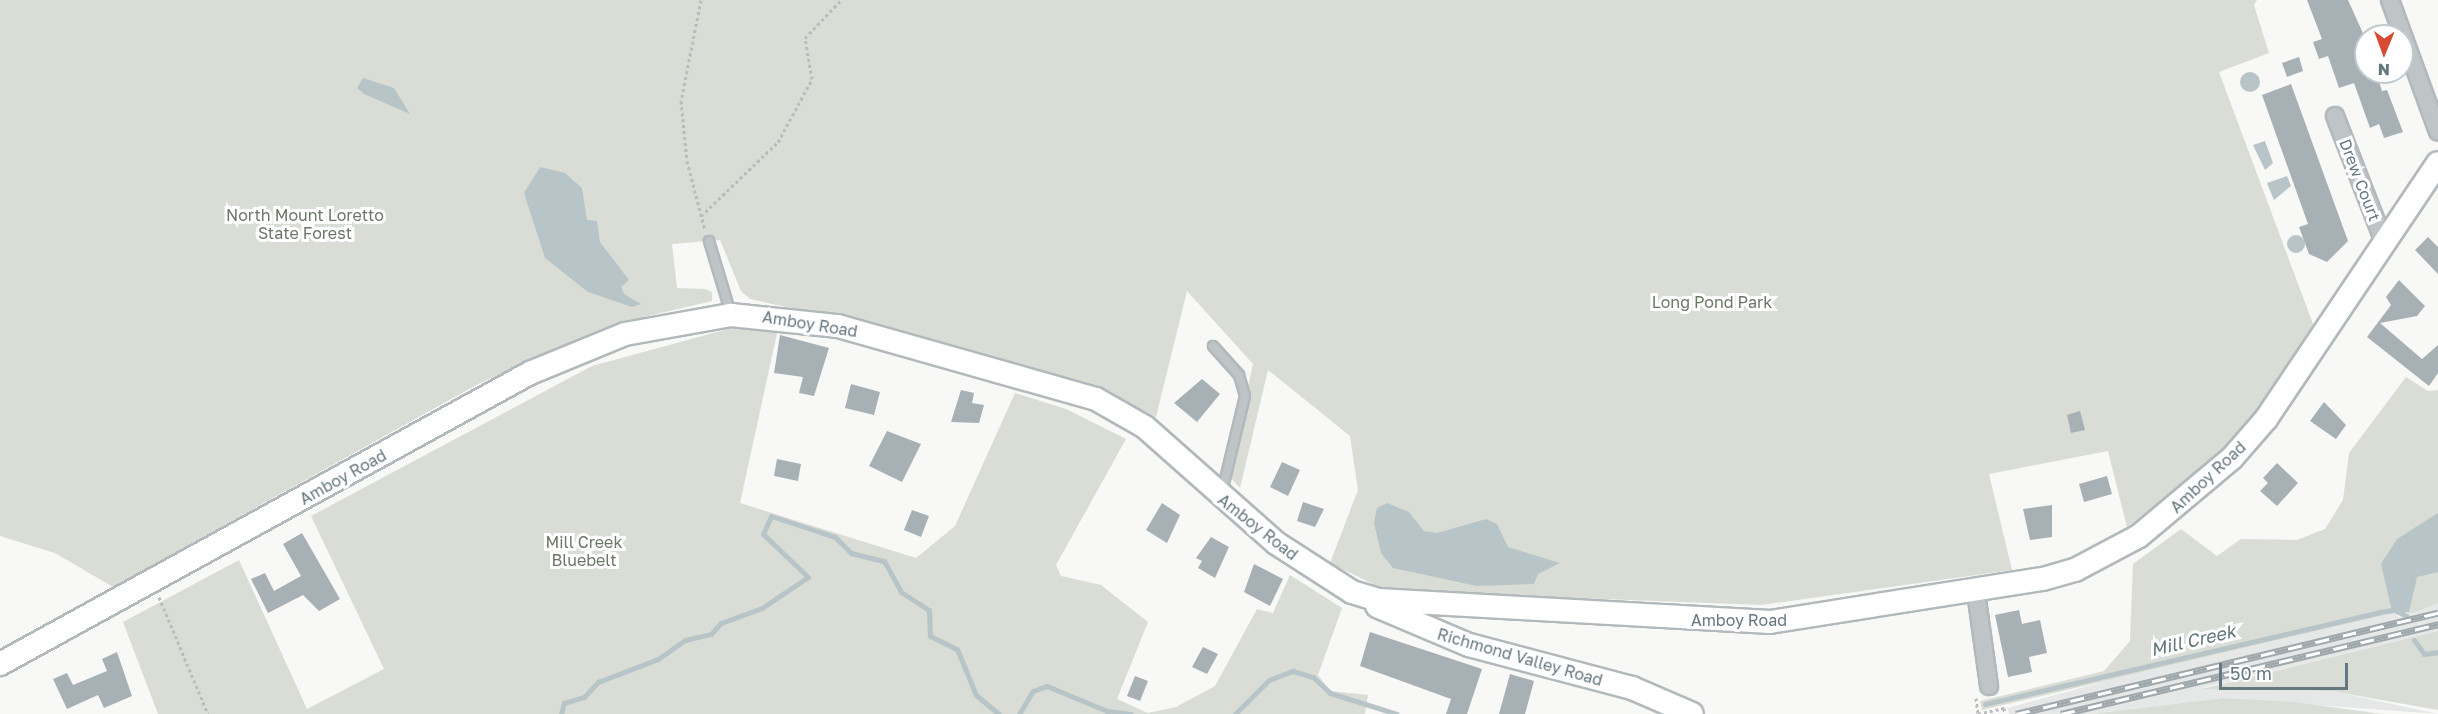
<!DOCTYPE html>
<html>
<head>
<meta charset="utf-8">
<style>
  body { margin:0 }
  #map { position:relative; width:2438px; height:714px; overflow:hidden; background:#f8f8f6; font-family:"Golos Text",sans-serif }
  div>[style] { position:absolute }
  [style*='--x'] { left:calc(var(--x)*1px); top:calc(var(--y)*1px); width:calc(var(--w)*1px); rotate:calc(var(--a)*1deg) }
  .built>* { inset:0; background:#e6e8e7 }
  .green>* { inset:0; background:#d9ddd5 }
  .water>* { inset:0; background:#b8c5c8 }
  .round { border-radius:50% }
  .stream>* { height:5px; margin:-2.5px; padding:0 2.5px; transform-origin:2.5px; border-radius:2.5px; background:#b8c5c8 }
  .building>* { inset:0; background:#a7b1b5 }
  .path>* { height:3px; margin-top:-1.5px; transform-origin:0; background:repeating-linear-gradient(90deg,#b8bcbe 0 3px,transparent 0 6px) }
  .roads { filter:drop-shadow(2px 0 #b2b9bc) drop-shadow(-2px 0 #b2b9bc) drop-shadow(0 2px #b2b9bc) drop-shadow(0 -2px #b2b9bc) }
  .lane>* { height:8px; margin:-4px; padding:0 4px; transform-origin:4px; border-radius:4px; background:#bfc5c7 }
  .street>* { height:16px; margin:-8px; padding:0 8px; transform-origin:8px; border-radius:8px; background:#bfc5c7 }
  .secondary>* { height:22px; margin:-11px; padding:0 11px; transform-origin:11px; border-radius:11px; background:#fff }
  .rail>* { height:7px; margin-top:-3.5px; transform-origin:0; background:repeating-linear-gradient(90deg,#fff 0 14px,#9fa8ac 0 28px); box-sizing:border-box; border-block:2px solid #9fa8ac }
  span { translate:-50% -50%; white-space:nowrap; text-align:center; line-height:1.15; -webkit-text-stroke:6px #fff; paint-order:stroke }
  .street-label { font-size:16px; color:#65777f }
  .park-label { font-size:16px; color:#697864 }
  .water-label { font-size:18px; color:#607679; font-style:italic }
  .north { position:absolute; left:2354px; top:24px; width:60px; height:60px; box-sizing:border-box; background:#fff; border:2px solid #c1c9cc; border-radius:50%; rotate:181deg; font-size:16px; font-weight:700; line-height:24px; text-align:center; color:#65777f }
  .north::after { content:''; display:block; margin:auto; width:21px; height:27px; background:#d94a35; clip-path:polygon(50% 0,100% 100%,50% 72%,0 100%) }
  .scale { position:absolute; left:2219px; top:663px; width:129px; height:27px; box-sizing:border-box; border:3px solid #65777f; border-top:0; padding-left:8px; font-size:18px; line-height:21px; white-space:nowrap; color:#65777f; -webkit-text-stroke:4px #fff; paint-order:stroke }
</style>
</head>
<body>
<div id="map">
  <div class="built">
    <div style="clip-path:polygon(2438px 603px,2438px 631px,2202px 688px,2332px 691px,2438px 714px,2223px 698px,2092px 714px,2009px 714px,2008px 708px,2106px 681px,2393px 613px,2399px 617px)"></div>
  </div>
  <div class="green">
    <div style="clip-path:polygon(0 0,2257px 0,2254px 5px,2269px 53px,2219px 72px,2313px 324px,2261px 407px,2206px 466px,2127px 527px,2108px 451px,1989px 474px,2012px 570px,1761px 605px,1418px 592px,1379px 587px,1330px 563px,1358px 490px,1350px 436px,1268px 370px,1240px 488px,1229px 476px,1253px 364px,1187px 291px,1156px 417px,1098px 387px,932px 339px,750px 299px,741px 291px,720px 240px,672px 244px,677px 288px,705px 289px,712px 292px,712px 301px,614px 324px,480px 383px,113px 587px,55px 553px,0 536px)"></div>
    <div style="clip-path:polygon(728px 329px,778px 329px,740px 503px,916px 558px,955px 526px,1015px 393px,1066px 409px,1126px 439px,1056px 565px,1061px 576px,1101px 585px,1148px 622px,1117px 699px,1148px 713px,1176px 707px,1215px 686px,1257px 609px,1273px 613px,1290px 575px,1342px 608px,1318px 675px,1330px 691px,1368px 695px,1365px 714px,158px 714px,123px 622px,239px 560px,307px 709px,384px 669px,311px 516px,592px 366px)"></div>
    <div style="clip-path:polygon(2406px 377px,2428px 391px,2438px 390px,2438px 603px,2413px 613px,2393px 613px,1982px 710px,1980px 701px,2104px 671px,2130px 641px,2133px 564px,2181px 529px,2217px 556px,2241px 539px,2297px 540px,2325px 529px,2343px 500px,2349px 453px)"></div>
    <div style="clip-path:polygon(2438px 631px,2438px 710px,2331px 691px,2202px 689px)"></div>
    <div style="clip-path:polygon(2223px 698px,2294px 702px,2382px 714px,2092px 714px)"></div>
  </div>
  <div class="water">
    <div class="round" style="left:2240px;top:72px;width:20px;height:20px"></div>
    <div style="clip-path:polygon(363px 78px,394px 88px,410px 114px,364px 94px,357px 88px)"></div>
    <div style="clip-path:polygon(2265px 141px,2273px 163px,2265px 170px,2253px 145px)"></div>
    <div style="clip-path:polygon(540px 167px,565px 173px,582px 188px,587px 220px,597px 221px,600px 242px,629px 280px,621px 287px,624px 294px,641px 304px,632px 307px,588px 292px,545px 258px,524px 193px)"></div>
    <div style="clip-path:polygon(2287px 176px,2291px 186px,2274px 200px,2267px 183px)"></div>
    <div class="round" style="left:2287px;top:235px;width:18px;height:18px"></div>
    <div style="clip-path:polygon(1387px 503px,1409px 512px,1424px 531px,1437px 533px,1486px 519px,1497px 524px,1508px 547px,1560px 563px,1538px 574px,1534px 584px,1477px 586px,1393px 568px,1381px 553px,1374px 523px,1377px 508px)"></div>
    <div style="clip-path:polygon(2438px 513px,2438px 572px,2417px 577px,2409px 612px,2392px 612px,2381px 564px,2397px 539px)"></div>
  </div>
  <div class="stream">
    <div style="--x:2414;--y:640;--w:17;--a:54"></div>
    <div style="--x:2424;--y:654;--w:14;--a:-8"></div>
    <div style="--x:1985;--y:704;--w:405;--a:-13.1"></div>
    <div style="--x:2379;--y:612;--w:15;--a:-8"></div>
    <div style="--x:2394;--y:610;--w:14;--a:25"></div>
    <div style="--x:561;--y:714;--w:11;--a:-75"></div>
    <div style="--x:564;--y:703;--w:21;--a:-17"></div>
    <div style="--x:584;--y:697;--w:21;--a:-47"></div>
    <div style="--x:598;--y:682;--w:64;--a:-21"></div>
    <div style="--x:658;--y:659;--w:33;--a:-35"></div>
    <div style="--x:685;--y:640;--w:27;--a:-13"></div>
    <div style="--x:711;--y:634;--w:15;--a:-48"></div>
    <div style="--x:721;--y:623;--w:44;--a:-20.1"></div>
    <div style="--x:762;--y:608;--w:55;--a:-34"></div>
    <div style="--x:808;--y:577;--w:62;--a:-136.3"></div>
    <div style="--x:763;--y:534;--w:20;--a:-66"></div>
    <div style="--x:771;--y:516;--w:67;--a:18.2"></div>
    <div style="--x:835;--y:537;--w:23;--a:45"></div>
    <div style="--x:851;--y:553;--w:34;--a:14"></div>
    <div style="--x:884;--y:561;--w:35;--a:61"></div>
    <div style="--x:901;--y:592;--w:33;--a:33"></div>
    <div style="--x:929;--y:610;--w:26;--a:88"></div>
    <div style="--x:930;--y:636;--w:30;--a:26"></div>
    <div style="--x:957;--y:649;--w:50;--a:67.6"></div>
    <div style="--x:976;--y:695;--w:30;--a:40"></div>
    <div style="--x:1019;--y:714;--w:27;--a:-59"></div>
    <div style="--x:1033;--y:691;--w:15;--a:-20"></div>
    <div style="--x:1047;--y:686;--w:65;--a:22.6"></div>
    <div style="--x:1107;--y:711;--w:24;--a:7"></div>
    <div style="--x:1235;--y:714;--w:48;--a:-45"></div>
    <div style="--x:1269;--y:680;--w:26;--a:-21"></div>
    <div style="--x:1293;--y:671;--w:21;--a:17"></div>
    <div style="--x:1313;--y:677;--w:23;--a:43"></div>
    <div style="--x:1330;--y:693;--w:70;--a:17.4"></div>
  </div>
  <div class="building">
    <div style="clip-path:polygon(2307px 0,2348px 0,2366px 40px,2366px 72px,2376px 72px,2382px 91px,2387px 90px,2403px 132px,2384px 138px,2379px 124px,2370px 128px,2354px 83px,2339px 88px,2328px 56px,2319px 59px,2313px 42px,2322px 39px)"></div>
    <div style="clip-path:polygon(2299px 57px,2303px 71px,2287px 77px,2282px 63px)"></div>
    <div style="clip-path:polygon(2291px 84px,2348px 241px,2327px 262px,2309px 254px,2299px 227px,2308px 224px,2262px 95px)"></div>
    <div style="clip-path:polygon(2428px 237px,2438px 247px,2438px 274px,2415px 250px)"></div>
    <div style="clip-path:polygon(2399px 280px,2425px 306px,2417px 316px,2380px 323px,2422px 359px,2438px 345px,2438px 373px,2429px 386px,2367px 337px,2391px 305px,2386px 297px)"></div>
    <div style="clip-path:polygon(780px 335px,829px 348px,814px 396px,799px 393px,803px 377px,774px 373px)"></div>
    <div style="clip-path:polygon(1202px 379px,1220px 394px,1197px 422px,1174px 403px)"></div>
    <div style="clip-path:polygon(851px 384px,880px 392px,874px 415px,845px 408px)"></div>
    <div style="clip-path:polygon(961px 390px,974px 393px,972px 403px,984px 405px,979px 423px,951px 422px)"></div>
    <div style="clip-path:polygon(2324px 402px,2346px 425px,2336px 439px,2310px 421px)"></div>
    <div style="clip-path:polygon(2080px 411px,2085px 430px,2071px 433px,2067px 415px)"></div>
    <div style="clip-path:polygon(887px 431px,921px 444px,902px 482px,869px 466px)"></div>
    <div style="clip-path:polygon(777px 459px,801px 464px,798px 481px,774px 476px)"></div>
    <div style="clip-path:polygon(1282px 462px,1300px 470px,1288px 496px,1270px 487px)"></div>
    <div style="clip-path:polygon(2277px 463px,2298px 483px,2277px 506px,2260px 491px,2268px 483px,2263px 478px)"></div>
    <div style="clip-path:polygon(2107px 476px,2112px 494px,2084px 502px,2079px 484px)"></div>
    <div style="clip-path:polygon(1303px 502px,1324px 509px,1315px 527px,1297px 521px)"></div>
    <div style="clip-path:polygon(1162px 503px,1180px 515px,1167px 543px,1146px 530px)"></div>
    <div style="clip-path:polygon(2052px 505px,2052px 537px,2030px 540px,2023px 509px)"></div>
    <div style="clip-path:polygon(912px 510px,929px 516px,921px 537px,904px 530px)"></div>
    <div style="clip-path:polygon(302px 533px,340px 599px,319px 611px,303px 595px,268px 613px,251px 579px,265px 573px,274px 591px,301px 576px,283px 544px)"></div>
    <div style="clip-path:polygon(1211px 537px,1229px 547px,1215px 578px,1198px 568px,1202px 561px,1196px 558px)"></div>
    <div style="clip-path:polygon(1254px 564px,1283px 579px,1270px 606px,1244px 592px)"></div>
    <div style="clip-path:polygon(2019px 610px,2022px 624px,2040px 620px,2047px 653px,2029px 657px,2032px 672px,2008px 677px,1995px 615px)"></div>
    <div style="clip-path:polygon(1370px 632px,1482px 669px,1467px 714px,1446px 714px,1451px 699px,1360px 666px)"></div>
    <div style="clip-path:polygon(1203px 647px,1218px 654px,1207px 674px,1192px 667px)"></div>
    <div style="clip-path:polygon(117px 652px,132px 696px,104px 708px,98px 695px,67px 709px,53px 679px,67px 673px,73px 685px,107px 671px,102px 659px)"></div>
    <div style="clip-path:polygon(1510px 674px,1534px 681px,1525px 714px,1499px 714px)"></div>
    <div style="clip-path:polygon(1135px 676px,1148px 681px,1140px 701px,1127px 696px)"></div>
  </div>
  <div class="path">
    <div style="--x:701;--y:0;--w:103;--a:101.2"></div>
    <div style="--x:681;--y:101;--w:60;--a:84.3"></div>
    <div style="--x:687;--y:161;--w:71;--a:75.4"></div>
    <div style="--x:701;--y:216;--w:107;--a:-43.9"></div>
    <div style="--x:778;--y:142;--w:72;--a:-61.6"></div>
    <div style="--x:812;--y:79;--w:42;--a:-99.7"></div>
    <div style="--x:805;--y:38;--w:52;--a:-46.5"></div>
    <div style="--x:159;--y:597;--w:127;--a:67.3"></div>
    <div style="--x:1976;--y:698;--w:16;--a:83"></div>
    <div style="--x:1978;--y:714;--w:27;--a:-13"></div>
    <div style="--x:2004;--y:708;--w:6;--a:81"></div>
  </div>
  <div class="roads">
    <div class="lane">
      <div style="--x:709;--y:241;--w:76;--a:73.2"></div>
      <div style="--x:1213;--y:346;--w:39;--a:48"></div>
      <div style="--x:1239;--y:375;--w:22;--a:74"></div>
      <div style="--x:1245;--y:396;--w:99;--a:103.5"></div>
    </div>
    <div class="street">
      <div style="--x:2390;--y:0;--w:140;--a:70"></div>
      <div style="--x:2335;--y:116;--w:137;--a:68.7"></div>
      <div style="--x:1976;--y:592;--w:95;--a:82.1"></div>
    </div>
    <div class="secondary">
      <div style="--x:1377;--y:606;--w:100;--a:23"></div>
      <div style="--x:1469;--y:645;--w:169;--a:14.8"></div>
      <div style="--x:1632;--y:688;--w:65;--a:23.4"></div>
      <div style="--x:0;--y:664;--w:605;--a:-28.77"></div>
      <div style="--x:530;--y:373;--w:103;--a:-22.3"></div>
      <div style="--x:625;--y:334;--w:108;--a:-10.2"></div>
      <div style="--x:731;--y:315;--w:108;--a:5.9"></div>
      <div style="--x:838;--y:326;--w:268;--a:15.8"></div>
      <div style="--x:1096;--y:399;--w:56;--a:29.7"></div>
      <div style="--x:1145;--y:427;--w:175;--a:41.5"></div>
      <div style="--x:1276;--y:543;--w:90;--a:32.8"></div>
      <div style="--x:1352;--y:592;--w:27;--a:17"></div>
      <div style="--x:1378;--y:600;--w:393;--a:3.2"></div>
      <div style="--x:1770;--y:622;--w:276;--a:-9"></div>
      <div style="--x:2043;--y:579;--w:33;--a:-16"></div>
      <div style="--x:2075;--y:570;--w:72;--a:-28"></div>
      <div style="--x:2139;--y:536;--w:121;--a:-40"></div>
      <div style="--x:2232;--y:458;--w:52;--a:-48.9"></div>
      <div style="--x:2266;--y:419;--w:308;--a:-56.1"></div>
    </div>
  </div>
  <div class="rail">
    <div style="--x:2016;--y:714;--w:434;--a:-13.5"></div>
    <div style="--x:2061;--y:714;--w:388;--a:-13.4"></div>
  </div>
  <div class="street-label">
    <span style="left:2360px;top:180px;rotate:69deg">Drew Court</span>
    <span style="left:810px;top:324px;rotate:9deg">Amboy Road</span>
    <span style="left:343px;top:477px;rotate:-29deg">Amboy Road</span>
    <span style="left:2208px;top:477px;rotate:-43deg">Amboy Road</span>
    <span style="left:1258px;top:527px;rotate:38deg">Amboy Road</span>
    <span style="left:1739px;top:620px">Amboy Road</span>
    <span style="left:1520px;top:657px;rotate:16deg">Richmond Valley Road</span>
  </div>
  <div class="park-label">
    <span style="left:305px;top:224px">North Mount Loretto<br>State Forest</span>
    <span style="left:1712px;top:302px">Long Pond Park</span>
    <span style="left:584px;top:551px">Mill Creek<br>Bluebelt</span>
  </div>
  <div class="water-label">
    <span style="left:2193px;top:640px;rotate:-13deg">Mill Creek</span>
  </div>
  <div class="north">N</div>
  <div class="scale">50 m</div>
</div>
</body>
</html>
